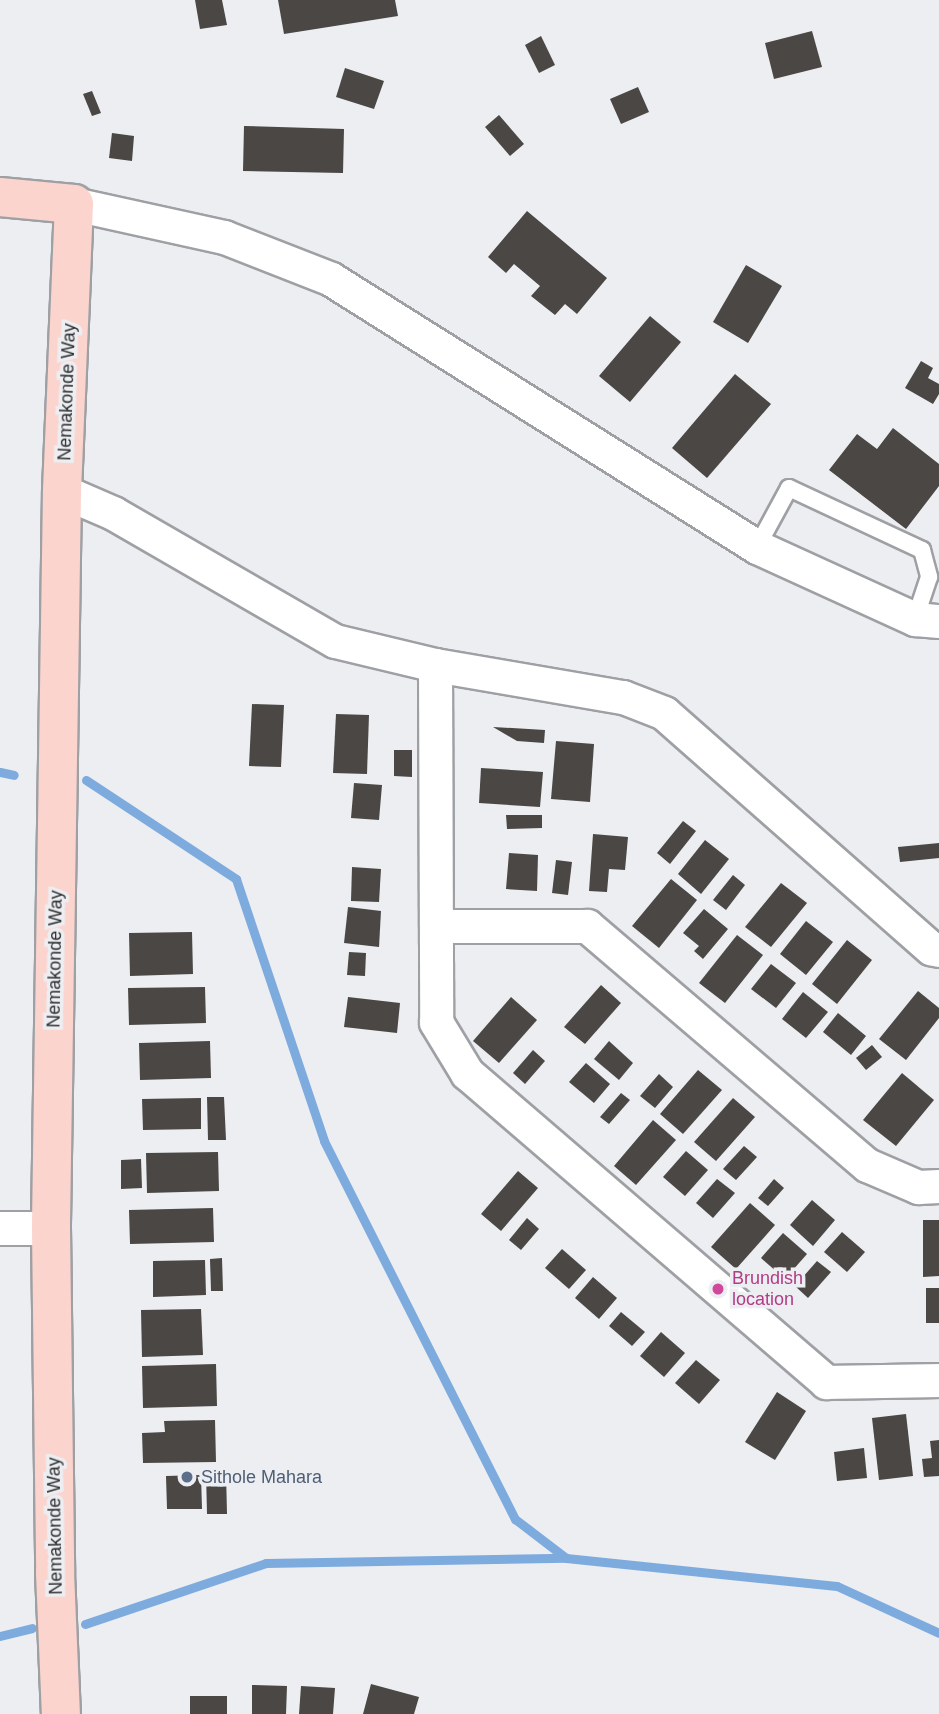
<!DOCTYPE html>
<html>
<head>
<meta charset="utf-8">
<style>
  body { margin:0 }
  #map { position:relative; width:939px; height:1714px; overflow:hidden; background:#eceef2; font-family:Helvetica,sans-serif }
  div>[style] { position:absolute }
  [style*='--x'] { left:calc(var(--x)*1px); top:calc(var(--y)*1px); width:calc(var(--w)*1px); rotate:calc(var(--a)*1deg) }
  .stream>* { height:9px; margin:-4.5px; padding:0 4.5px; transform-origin:4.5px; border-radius:4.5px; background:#7eabde }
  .building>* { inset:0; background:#4a4744 }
  .roads { filter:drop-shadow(2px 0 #9ea0a4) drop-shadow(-2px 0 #9ea0a4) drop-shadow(0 2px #9ea0a4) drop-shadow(0 -2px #9ea0a4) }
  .lane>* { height:16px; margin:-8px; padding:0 8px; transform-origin:8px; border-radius:8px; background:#fff }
  .street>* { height:33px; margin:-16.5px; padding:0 16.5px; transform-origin:16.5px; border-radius:16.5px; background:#fff }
  .secondary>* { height:38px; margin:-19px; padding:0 19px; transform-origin:19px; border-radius:19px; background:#fcd4ce }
  .dots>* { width:19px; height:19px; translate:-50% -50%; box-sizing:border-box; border:4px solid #eceef2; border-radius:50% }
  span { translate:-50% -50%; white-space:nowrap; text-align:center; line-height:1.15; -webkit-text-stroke:7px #eceef2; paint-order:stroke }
  .street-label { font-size:18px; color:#2c2d2e }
  .hotel-label { font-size:18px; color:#b23c85 }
  .left { translate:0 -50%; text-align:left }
  .service-label { font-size:18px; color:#4e5e75 }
</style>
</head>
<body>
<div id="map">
  <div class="stream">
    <div style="--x:0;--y:772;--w:14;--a:12"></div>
    <div style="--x:86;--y:780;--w:180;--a:33.4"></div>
    <div style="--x:236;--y:879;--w:276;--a:71.4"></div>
    <div style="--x:324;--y:1141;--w:424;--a:63.2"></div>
    <div style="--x:515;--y:1519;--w:64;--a:37.4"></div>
    <div style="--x:85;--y:1624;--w:191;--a:-18.6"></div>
    <div style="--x:266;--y:1563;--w:300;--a:-1"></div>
    <div style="--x:566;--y:1558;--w:272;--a:5.9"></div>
    <div style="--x:837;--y:1586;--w:112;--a:24.7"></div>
    <div style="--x:0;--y:1636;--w:33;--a:-14"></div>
  </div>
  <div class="building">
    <div style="clip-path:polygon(195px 0,222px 0,227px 25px,200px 29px)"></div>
    <div style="clip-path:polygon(278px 0,395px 0,398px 16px,284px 34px)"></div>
    <div style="clip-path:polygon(812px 31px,822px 67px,774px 79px,765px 43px)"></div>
    <div style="clip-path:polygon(541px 36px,555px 65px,539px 73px,525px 45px)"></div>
    <div style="clip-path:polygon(345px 68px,384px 81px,374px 109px,336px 97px)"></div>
    <div style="clip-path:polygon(638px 87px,649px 112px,621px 124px,610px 99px)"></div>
    <div style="clip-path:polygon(92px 91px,101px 113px,92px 116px,83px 94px)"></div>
    <div style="clip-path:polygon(499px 115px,524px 144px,510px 156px,485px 127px)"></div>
    <div style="clip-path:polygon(244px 126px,344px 129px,343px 173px,243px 171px)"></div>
    <div style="clip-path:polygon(112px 133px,134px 136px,132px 161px,109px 158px)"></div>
    <div style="clip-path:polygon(527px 211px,607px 278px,577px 314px,565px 304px,555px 315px,531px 296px,540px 286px,514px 264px,506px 273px,488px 257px)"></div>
    <div style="clip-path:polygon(746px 265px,782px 286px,748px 343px,713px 322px)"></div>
    <div style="clip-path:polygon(650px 316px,681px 342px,630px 402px,599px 376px)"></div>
    <div style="clip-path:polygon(921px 361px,933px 368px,928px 378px,939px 384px,939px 394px,933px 404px,905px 388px)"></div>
    <div style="clip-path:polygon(735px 374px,771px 404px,707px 478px,672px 448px)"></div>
    <div style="clip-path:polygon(893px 428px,939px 464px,939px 486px,906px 529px,829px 470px,857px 434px,877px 449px)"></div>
    <div style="clip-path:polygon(252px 704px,284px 705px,281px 767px,249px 766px)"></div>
    <div style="clip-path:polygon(336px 714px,369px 715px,367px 774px,333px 773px)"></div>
    <div style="clip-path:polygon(493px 727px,545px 730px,544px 743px,517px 741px)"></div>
    <div style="clip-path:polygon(556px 741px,594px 744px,590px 802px,551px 799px)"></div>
    <div style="clip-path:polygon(394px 750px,412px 750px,412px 777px,394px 776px)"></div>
    <div style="clip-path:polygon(481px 768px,543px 772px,540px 807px,479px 803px)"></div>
    <div style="clip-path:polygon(354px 783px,382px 785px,379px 820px,351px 818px)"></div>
    <div style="clip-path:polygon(506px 815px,542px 815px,542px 828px,507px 829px)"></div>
    <div style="clip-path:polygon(683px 821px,696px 831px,670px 864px,657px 853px)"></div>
    <div style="clip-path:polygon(593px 834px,628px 837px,625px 870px,609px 869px,607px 892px,589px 891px)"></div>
    <div style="clip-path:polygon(705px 840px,729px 859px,701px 894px,678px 874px)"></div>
    <div style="clip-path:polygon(939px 843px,939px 858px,900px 862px,898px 847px)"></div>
    <div style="clip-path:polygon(509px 853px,538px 855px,537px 891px,506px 889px)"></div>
    <div style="clip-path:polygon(556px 860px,572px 862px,568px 895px,552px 893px)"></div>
    <div style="clip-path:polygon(352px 867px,381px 869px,379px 902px,351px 901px)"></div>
    <div style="clip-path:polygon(733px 875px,745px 885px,726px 910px,713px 900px)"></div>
    <div style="clip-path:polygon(671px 879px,697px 900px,659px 948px,632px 926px)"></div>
    <div style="clip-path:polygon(781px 883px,807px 903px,771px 947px,745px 927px)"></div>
    <div style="clip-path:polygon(348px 907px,381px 911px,379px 947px,344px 943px)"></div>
    <div style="clip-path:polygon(704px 909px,728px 929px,703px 959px,694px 951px,699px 946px,683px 933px)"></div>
    <div style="clip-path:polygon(806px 921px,833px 942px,806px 975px,780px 954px)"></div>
    <div style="clip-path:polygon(192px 932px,193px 974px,130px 976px,129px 933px)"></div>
    <div style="clip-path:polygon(737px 935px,763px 955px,725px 1003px,699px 983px)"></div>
    <div style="clip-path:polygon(847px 940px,872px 960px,837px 1004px,812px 984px)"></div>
    <div style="clip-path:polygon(349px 952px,366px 953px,365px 976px,347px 975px)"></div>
    <div style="clip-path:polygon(771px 964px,796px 983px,776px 1008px,751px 989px)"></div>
    <div style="clip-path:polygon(601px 985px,621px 1003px,585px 1044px,564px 1027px)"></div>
    <div style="clip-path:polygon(205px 987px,206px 1023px,129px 1025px,128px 988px)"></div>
    <div style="clip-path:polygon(918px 991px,939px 1008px,939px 1018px,906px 1060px,879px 1039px)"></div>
    <div style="clip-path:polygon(803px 992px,828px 1012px,806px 1038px,782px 1019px)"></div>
    <div style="clip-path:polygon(348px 997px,400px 1003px,397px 1033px,344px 1027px)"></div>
    <div style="clip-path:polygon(511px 997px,537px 1020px,499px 1063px,473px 1041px)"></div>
    <div style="clip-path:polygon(838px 1013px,866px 1036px,851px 1055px,823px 1032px)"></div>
    <div style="clip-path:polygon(210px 1041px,211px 1078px,140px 1080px,139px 1043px)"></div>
    <div style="clip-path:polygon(609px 1041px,633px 1063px,619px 1080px,594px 1059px)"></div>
    <div style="clip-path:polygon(872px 1045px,882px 1057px,866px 1070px,856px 1058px)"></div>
    <div style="clip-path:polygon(533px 1050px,545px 1061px,525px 1084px,513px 1073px)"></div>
    <div style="clip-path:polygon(586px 1063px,610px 1084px,594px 1103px,569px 1082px)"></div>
    <div style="clip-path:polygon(698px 1070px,722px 1090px,683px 1134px,660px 1114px)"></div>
    <div style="clip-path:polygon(902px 1073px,934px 1100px,896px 1146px,863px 1120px)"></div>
    <div style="clip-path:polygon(659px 1074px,673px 1087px,655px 1108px,640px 1096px)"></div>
    <div style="clip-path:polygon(621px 1093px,630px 1100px,609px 1124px,600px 1117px)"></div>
    <div style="clip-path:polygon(207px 1097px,224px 1097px,226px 1140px,208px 1140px)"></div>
    <div style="clip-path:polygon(201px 1098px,201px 1129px,143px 1130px,142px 1099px)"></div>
    <div style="clip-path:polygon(733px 1098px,755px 1117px,716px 1161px,694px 1142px)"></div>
    <div style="clip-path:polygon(653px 1120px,676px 1140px,636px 1185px,614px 1166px)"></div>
    <div style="clip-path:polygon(744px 1146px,757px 1157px,736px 1180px,723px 1169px)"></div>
    <div style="clip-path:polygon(686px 1151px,708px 1170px,685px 1196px,663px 1177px)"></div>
    <div style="clip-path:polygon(218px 1152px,219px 1191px,147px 1193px,146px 1153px)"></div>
    <div style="clip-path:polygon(141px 1159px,142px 1188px,121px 1189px,121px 1160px)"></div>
    <div style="clip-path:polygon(518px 1171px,538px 1188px,501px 1231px,481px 1214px)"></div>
    <div style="clip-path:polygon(717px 1179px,735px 1193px,713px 1218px,696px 1203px)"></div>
    <div style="clip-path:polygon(774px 1179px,784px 1188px,768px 1206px,758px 1198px)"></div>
    <div style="clip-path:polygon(812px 1200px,835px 1220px,813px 1246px,790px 1225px)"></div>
    <div style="clip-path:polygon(750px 1203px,775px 1225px,736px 1269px,711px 1247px)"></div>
    <div style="clip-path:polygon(213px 1208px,214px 1242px,130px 1244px,129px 1210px)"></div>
    <div style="clip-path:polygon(527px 1218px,539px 1229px,521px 1250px,509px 1240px)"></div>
    <div style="clip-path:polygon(923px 1220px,939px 1220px,939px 1276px,923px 1277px)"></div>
    <div style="clip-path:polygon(842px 1232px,865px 1252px,847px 1272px,824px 1252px)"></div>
    <div style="clip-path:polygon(783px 1233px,807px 1254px,785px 1279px,761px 1258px)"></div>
    <div style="clip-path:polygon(562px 1249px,586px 1270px,569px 1289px,545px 1268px)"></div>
    <div style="clip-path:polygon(222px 1258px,223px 1291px,211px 1291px,210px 1259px)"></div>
    <div style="clip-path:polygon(205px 1260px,206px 1295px,153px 1297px,153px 1261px)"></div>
    <div style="clip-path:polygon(817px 1261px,831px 1272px,808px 1298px,795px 1286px)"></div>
    <div style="clip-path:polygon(593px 1277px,617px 1298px,599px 1319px,575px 1298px)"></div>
    <div style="clip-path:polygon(926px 1288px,939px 1288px,939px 1323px,926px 1323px)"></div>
    <div style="clip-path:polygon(201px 1309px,203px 1355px,142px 1357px,141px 1310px)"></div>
    <div style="clip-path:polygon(621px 1312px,645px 1332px,632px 1346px,609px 1326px)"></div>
    <div style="clip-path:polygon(661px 1332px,685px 1353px,664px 1377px,640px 1356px)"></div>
    <div style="clip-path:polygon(696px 1360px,720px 1380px,699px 1404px,675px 1383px)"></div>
    <div style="clip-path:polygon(216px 1364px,217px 1406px,143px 1408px,142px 1366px)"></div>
    <div style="clip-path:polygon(777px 1392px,806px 1411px,775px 1460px,745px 1442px)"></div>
    <div style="clip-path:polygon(906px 1414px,913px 1476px,879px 1480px,872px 1418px)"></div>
    <div style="clip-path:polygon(215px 1420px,216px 1462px,143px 1463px,142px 1433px,165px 1432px,164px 1421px)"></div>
    <div style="clip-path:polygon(939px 1440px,939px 1476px,924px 1477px,922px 1459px,932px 1458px,930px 1441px)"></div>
    <div style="clip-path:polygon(864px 1448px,867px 1478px,837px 1481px,834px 1452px)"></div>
    <div style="clip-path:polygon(206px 1472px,226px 1472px,227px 1514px,207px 1514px)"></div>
    <div style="clip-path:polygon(201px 1475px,202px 1509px,167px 1509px,166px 1476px)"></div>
    <div style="clip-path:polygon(371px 1684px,419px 1697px,414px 1714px,363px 1714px)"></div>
    <div style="clip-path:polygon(252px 1685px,287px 1686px,286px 1714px,252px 1714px)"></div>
    <div style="clip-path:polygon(301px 1686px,335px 1688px,333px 1714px,299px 1714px)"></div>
    <div style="clip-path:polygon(190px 1696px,227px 1696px,227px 1714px,190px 1714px)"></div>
  </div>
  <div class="roads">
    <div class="lane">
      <div style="--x:757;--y:547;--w:67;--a:-61.5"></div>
      <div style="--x:789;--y:488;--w:147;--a:25"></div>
      <div style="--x:922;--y:550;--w:28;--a:75"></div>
      <div style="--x:929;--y:577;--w:44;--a:108.4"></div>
    </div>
    <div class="street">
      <div style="--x:74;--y:204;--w:154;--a:12.4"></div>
      <div style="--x:224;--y:237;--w:115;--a:21.4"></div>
      <div style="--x:331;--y:279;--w:503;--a:32.17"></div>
      <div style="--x:757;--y:547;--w:174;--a:24.5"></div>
      <div style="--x:915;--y:619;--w:24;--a:5"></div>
      <div style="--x:62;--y:491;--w:56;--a:23.3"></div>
      <div style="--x:113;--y:513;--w:256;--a:30"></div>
      <div style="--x:335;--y:641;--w:103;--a:13.5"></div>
      <div style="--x:435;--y:665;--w:191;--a:9.7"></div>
      <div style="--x:623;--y:697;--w:44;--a:21.3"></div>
      <div style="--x:664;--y:713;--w:356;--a:41.4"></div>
      <div style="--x:931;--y:948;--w:8;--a:14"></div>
      <div style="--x:435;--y:665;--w:357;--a:89.8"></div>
      <div style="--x:436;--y:1022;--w:60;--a:58.7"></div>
      <div style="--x:467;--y:1073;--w:474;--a:40.7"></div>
      <div style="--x:826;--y:1382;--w:113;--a:-1"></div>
      <div style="--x:436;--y:926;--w:151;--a:0"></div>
      <div style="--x:587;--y:926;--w:368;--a:40.5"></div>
      <div style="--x:867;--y:1165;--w:56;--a:23.3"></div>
      <div style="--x:918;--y:1187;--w:21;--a:-3"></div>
      <div style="--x:0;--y:1228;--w:51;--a:0"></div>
    </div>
    <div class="secondary">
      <div style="--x:0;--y:197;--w:74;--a:5.4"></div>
      <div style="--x:74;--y:204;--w:287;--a:92.4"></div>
      <div style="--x:62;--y:491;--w:737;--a:90.86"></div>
      <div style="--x:51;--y:1228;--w:345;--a:89.3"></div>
      <div style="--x:55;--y:1573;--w:141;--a:87.6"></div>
    </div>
  </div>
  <div class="dots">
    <div style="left:718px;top:1289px;background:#d1479c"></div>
    <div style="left:187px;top:1477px;background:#5c6f8a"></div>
  </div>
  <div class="street-label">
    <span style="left:67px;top:392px;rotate:-88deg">Nemakonde Way</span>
    <span style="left:55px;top:959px;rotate:-89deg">Nemakonde Way</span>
    <span style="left:55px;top:1526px;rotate:-91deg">Nemakonde Way</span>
  </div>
  <div class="hotel-label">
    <span class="left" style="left:732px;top:1289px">Brundish<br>location</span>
  </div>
  <div class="service-label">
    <span class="left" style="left:201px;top:1477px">Sithole Mahara</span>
  </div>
</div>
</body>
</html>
